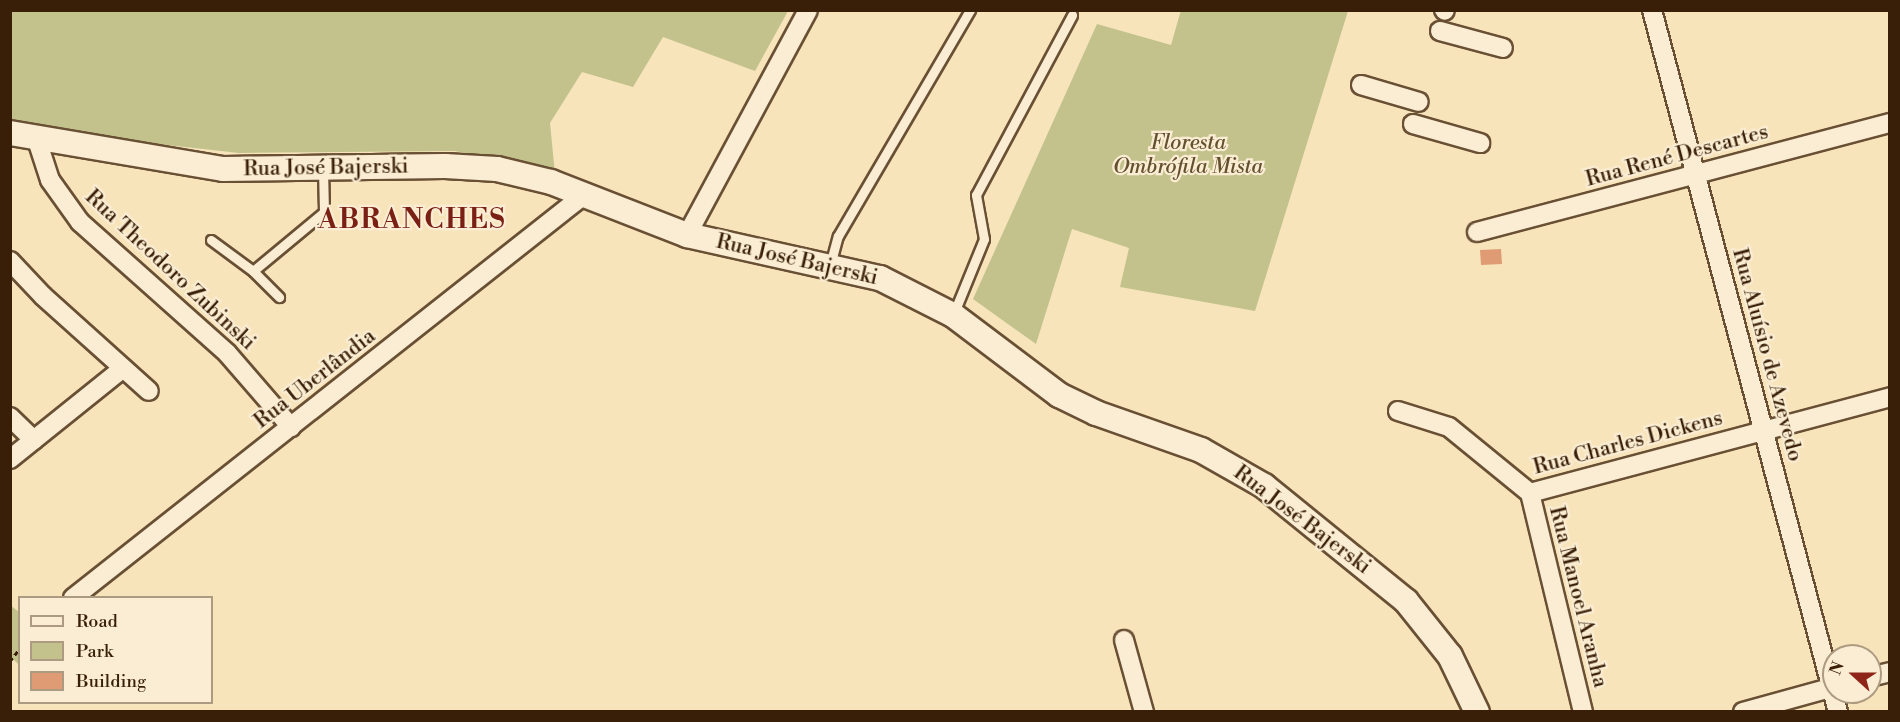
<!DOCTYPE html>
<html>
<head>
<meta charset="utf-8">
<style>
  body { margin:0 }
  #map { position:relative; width:1900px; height:722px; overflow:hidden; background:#f8e4bb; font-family:"Libre Bodoni",serif }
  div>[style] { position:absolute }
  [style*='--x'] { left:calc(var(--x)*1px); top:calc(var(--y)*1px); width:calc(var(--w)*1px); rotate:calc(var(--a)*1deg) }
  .green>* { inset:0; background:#c3c28c }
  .building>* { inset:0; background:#df9c74 }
  .path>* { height:3px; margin-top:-1.5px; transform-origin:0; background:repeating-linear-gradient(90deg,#391f07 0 4.5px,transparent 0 7.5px) }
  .roads { filter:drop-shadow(2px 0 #695034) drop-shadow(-2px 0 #695034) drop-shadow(0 2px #695034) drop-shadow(0 -2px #695034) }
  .service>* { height:9px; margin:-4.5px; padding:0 4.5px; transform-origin:4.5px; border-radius:4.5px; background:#faedd3 }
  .minor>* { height:18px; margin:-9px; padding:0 9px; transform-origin:9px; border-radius:9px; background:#faedd3 }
  .secondary>* { height:24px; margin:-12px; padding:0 12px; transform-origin:12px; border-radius:12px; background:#faedd3 }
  span { translate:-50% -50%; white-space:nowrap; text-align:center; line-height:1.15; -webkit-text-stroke:4.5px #faedd3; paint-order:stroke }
  .park-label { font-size:21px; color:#62502f; font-style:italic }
  .street-label { font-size:21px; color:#391f07 }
  .district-label { font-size:27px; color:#7a1f14; font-weight:700; letter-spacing:1.5px }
  .frame { position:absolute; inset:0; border:12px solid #391f07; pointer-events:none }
  .legend { position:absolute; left:18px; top:596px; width:195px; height:108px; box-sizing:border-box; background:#faedd3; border:2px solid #ad9b81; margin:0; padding:8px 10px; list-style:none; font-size:18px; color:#391f07 }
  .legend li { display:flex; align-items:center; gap:12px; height:30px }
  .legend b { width:30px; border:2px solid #ad9b81 }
  .north { position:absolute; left:1822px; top:644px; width:60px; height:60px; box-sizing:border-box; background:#faedd3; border:2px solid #ad9b81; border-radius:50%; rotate:291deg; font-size:16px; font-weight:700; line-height:24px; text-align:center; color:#391f07 }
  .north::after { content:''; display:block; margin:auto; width:21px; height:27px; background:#8f2418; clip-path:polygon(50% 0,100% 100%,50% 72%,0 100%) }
</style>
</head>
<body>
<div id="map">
  <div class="green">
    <div style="clip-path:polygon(1181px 10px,1348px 11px,1255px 311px,1120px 287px,1129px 248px,1072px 229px,1036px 344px,973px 299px,1097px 24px,1171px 45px)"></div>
    <div style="clip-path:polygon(10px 11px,788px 11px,755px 71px,663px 37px,633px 87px,582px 72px,550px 123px,555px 174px,455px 151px,239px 153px,104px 138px,11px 121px)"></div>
    <div style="clip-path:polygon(10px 605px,19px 612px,19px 665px,11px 657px)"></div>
  </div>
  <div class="building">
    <div style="clip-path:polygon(1501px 249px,1502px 264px,1481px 265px,1480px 250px)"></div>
  </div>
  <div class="path">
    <div style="--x:10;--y:661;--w:16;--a:-52"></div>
  </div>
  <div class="roads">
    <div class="service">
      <div style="--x:211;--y:240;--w:52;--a:36.4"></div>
      <div style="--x:253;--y:271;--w:37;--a:45"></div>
      <div style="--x:830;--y:265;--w:30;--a:-75"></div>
      <div style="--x:838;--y:236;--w:262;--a:-59.7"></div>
      <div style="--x:253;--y:271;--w:92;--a:-39.7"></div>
      <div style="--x:324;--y:212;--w:43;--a:-91.3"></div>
      <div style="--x:953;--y:315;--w:82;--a:-67.8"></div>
      <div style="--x:984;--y:239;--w:45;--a:-100.3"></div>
      <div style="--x:976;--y:195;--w:204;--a:-61.9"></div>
    </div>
    <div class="minor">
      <div style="--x:1444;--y:10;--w:1;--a:45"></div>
      <div style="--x:1652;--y:10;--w:726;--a:75.16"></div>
      <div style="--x:1440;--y:31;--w:65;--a:15.1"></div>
      <div style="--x:1361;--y:85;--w:60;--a:16.3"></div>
      <div style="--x:1413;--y:124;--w:70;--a:15.8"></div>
      <div style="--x:36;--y:137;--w:45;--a:72"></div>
      <div style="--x:50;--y:180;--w:52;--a:54.5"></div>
      <div style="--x:80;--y:222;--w:197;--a:41.7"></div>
      <div style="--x:227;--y:353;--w:98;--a:49.1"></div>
      <div style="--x:1477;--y:232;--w:427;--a:-14.8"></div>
      <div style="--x:687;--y:235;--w:255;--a:-61.7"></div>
      <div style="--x:10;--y:261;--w:48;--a:46.7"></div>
      <div style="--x:43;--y:296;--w:142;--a:41.9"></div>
      <div style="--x:1398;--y:411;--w:53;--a:17.4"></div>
      <div style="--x:1449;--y:427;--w:104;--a:39.2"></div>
      <div style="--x:1530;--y:493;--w:373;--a:-14.9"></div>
      <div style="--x:10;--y:417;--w:33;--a:44"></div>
      <div style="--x:10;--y:459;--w:145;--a:-38.8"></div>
      <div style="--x:1530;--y:493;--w:225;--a:76.4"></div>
      <div style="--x:73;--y:598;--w:651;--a:-38.26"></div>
      <div style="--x:1124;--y:640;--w:75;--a:74.5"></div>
      <div style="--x:1870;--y:677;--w:21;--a:-14"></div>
      <div style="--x:1743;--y:712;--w:94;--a:-15.4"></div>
    </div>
    <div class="secondary">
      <div style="--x:10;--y:133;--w:216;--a:9.6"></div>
      <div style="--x:223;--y:169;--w:222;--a:-0.8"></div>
      <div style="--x:445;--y:166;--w:52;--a:3.3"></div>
      <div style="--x:497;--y:169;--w:56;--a:13.5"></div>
      <div style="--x:551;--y:182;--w:146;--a:21.3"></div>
      <div style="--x:687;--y:235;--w:198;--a:12.6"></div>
      <div style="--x:880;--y:278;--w:82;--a:26.9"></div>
      <div style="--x:953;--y:315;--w:133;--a:37"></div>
      <div style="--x:1059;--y:395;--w:41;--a:25.9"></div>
      <div style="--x:1096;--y:413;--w:111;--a:19.4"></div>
      <div style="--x:1201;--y:450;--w:73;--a:29.7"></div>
      <div style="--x:1264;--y:486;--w:183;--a:39"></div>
      <div style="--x:1406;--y:601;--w:70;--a:51.3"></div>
      <div style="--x:1450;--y:656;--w:62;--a:64.3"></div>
    </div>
  </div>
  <div class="park-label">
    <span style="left:1188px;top:155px">Floresta<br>Ombrófila Mista</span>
  </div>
  <div class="street-label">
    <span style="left:1677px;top:156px;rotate:-15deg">Rua René Descartes</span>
    <span style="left:326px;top:168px;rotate:-1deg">Rua José Bajerski</span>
    <span style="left:797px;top:260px;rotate:13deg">Rua José Bajerski</span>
    <span style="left:170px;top:270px;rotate:43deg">Rua Theodoro Zubinski</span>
    <span style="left:1767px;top:355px;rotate:75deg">Rua Aluísio de Azevedo</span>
    <span style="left:315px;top:379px;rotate:-38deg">Rua Uberlândia</span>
    <span style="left:1628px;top:443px;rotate:-15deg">Rua Charles Dickens</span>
    <span style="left:1302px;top:520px;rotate:37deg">Rua José Bajerski</span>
    <span style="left:1578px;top:597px;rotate:76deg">Rua Manoel Aranha</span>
  </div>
  <div class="district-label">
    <span style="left:412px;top:221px">ABRANCHES</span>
  </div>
  <div class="frame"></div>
  <ul class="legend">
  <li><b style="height:8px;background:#faedd3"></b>Road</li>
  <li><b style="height:16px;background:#c3c28c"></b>Park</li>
  <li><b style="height:16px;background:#df9c74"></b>Building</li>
  </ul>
  <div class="north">N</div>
</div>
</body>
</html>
